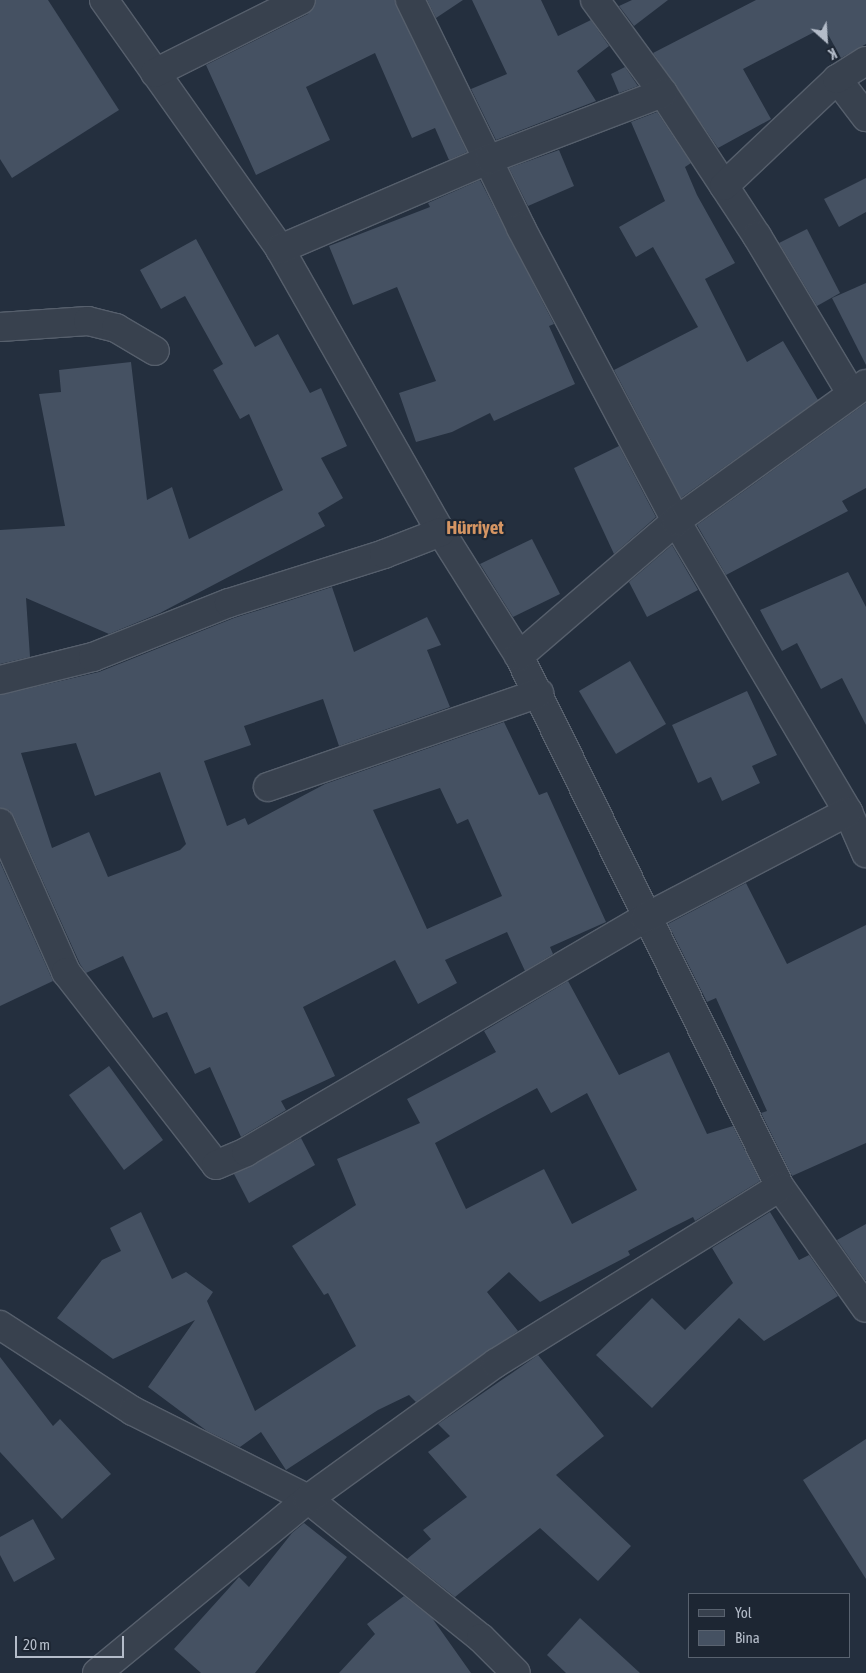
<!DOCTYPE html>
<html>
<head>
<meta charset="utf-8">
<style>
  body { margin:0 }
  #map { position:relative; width:866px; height:1673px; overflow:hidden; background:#242f3e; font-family:"Asap Condensed",sans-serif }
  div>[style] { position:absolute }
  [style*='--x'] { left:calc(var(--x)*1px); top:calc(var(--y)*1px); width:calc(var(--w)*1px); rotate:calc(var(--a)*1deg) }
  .building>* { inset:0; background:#455162 }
  .roads { filter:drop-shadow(1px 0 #565f6c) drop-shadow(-1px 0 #565f6c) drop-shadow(0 1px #565f6c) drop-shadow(0 -1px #565f6c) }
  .minor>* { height:28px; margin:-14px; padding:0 14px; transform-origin:14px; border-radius:14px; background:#38414e }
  span { translate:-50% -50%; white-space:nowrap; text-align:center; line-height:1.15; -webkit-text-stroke:4.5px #1d2633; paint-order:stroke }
  .district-label { font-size:19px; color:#d59563; font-weight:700 }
  .legend { position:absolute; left:688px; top:1593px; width:162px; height:65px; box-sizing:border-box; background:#1d2633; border:1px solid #59626f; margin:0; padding:6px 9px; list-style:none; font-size:15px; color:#b4bcc9 }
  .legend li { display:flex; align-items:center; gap:10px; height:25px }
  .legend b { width:25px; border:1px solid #59626f }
  .north { position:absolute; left:801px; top:15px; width:50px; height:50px; -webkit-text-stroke:4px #1d2633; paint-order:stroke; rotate:154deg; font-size:14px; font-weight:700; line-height:20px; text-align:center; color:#b4bcc9 }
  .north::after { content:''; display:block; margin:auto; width:18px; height:22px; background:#b4bcc9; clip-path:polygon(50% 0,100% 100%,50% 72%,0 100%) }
  .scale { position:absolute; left:15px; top:1636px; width:109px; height:22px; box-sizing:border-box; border:2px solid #b4bcc9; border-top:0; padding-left:6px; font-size:15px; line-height:18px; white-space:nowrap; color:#b4bcc9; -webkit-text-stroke:4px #1d2633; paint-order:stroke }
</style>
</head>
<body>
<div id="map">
  <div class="building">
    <div style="clip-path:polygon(0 0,48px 0,119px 110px,12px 178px,0 159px)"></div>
    <div style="clip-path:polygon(316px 0,395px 0,467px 152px,449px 160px,435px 128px,412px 138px,375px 53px,306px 87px,330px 140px,256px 175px,206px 65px,308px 14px)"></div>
    <div style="clip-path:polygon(427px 0,463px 0,436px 18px)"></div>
    <div style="clip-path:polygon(472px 0,541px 0,558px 36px,591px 20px,609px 46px,577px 71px,596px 101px,496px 140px,471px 89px,507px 74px)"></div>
    <div style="clip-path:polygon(632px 0,668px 0,634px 26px,619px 6px)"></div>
    <div style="clip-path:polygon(756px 0,866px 0,866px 44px,841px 58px,824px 27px,743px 69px,771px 119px,718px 148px,653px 53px)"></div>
    <div style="clip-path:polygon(625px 67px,638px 86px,619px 93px,611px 74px)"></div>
    <div style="clip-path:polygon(657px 112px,691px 163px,685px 167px,697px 195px,735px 263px,705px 279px,747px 362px,783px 341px,818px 400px,681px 498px,614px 370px,698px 327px,653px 247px,636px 257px,619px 227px,665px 201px,631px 122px)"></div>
    <div style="clip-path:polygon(559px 150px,574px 186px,528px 206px,509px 168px)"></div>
    <div style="clip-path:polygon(866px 178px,866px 212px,839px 227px,824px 199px)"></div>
    <div style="clip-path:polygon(480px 180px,554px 324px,549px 326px,575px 384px,494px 421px,490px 413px,452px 432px,416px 442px,399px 393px,436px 381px,397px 287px,353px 305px,329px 246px,430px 207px,428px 203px)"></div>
    <div style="clip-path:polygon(807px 229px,840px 293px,817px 306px,779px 243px)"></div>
    <div style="clip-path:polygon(196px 239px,255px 347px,278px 334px,310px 393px,321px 388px,347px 446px,321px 458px,343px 498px,318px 513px,325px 526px,160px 613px,109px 634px,26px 598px,30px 657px,0 664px,0 530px,65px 526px,39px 394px,61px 392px,59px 370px,131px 362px,147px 500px,172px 487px,189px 539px,283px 490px,249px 414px,240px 419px,213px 370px,223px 364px,185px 296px,161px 309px,140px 270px)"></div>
    <div style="clip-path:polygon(866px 283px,866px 365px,832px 298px)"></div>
    <div style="clip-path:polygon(866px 403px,866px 488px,842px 501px,848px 511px,726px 575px,697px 525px)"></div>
    <div style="clip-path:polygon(619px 446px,656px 517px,614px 554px,574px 468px)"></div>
    <div style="clip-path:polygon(532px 539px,560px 594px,513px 617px,480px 564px)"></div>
    <div style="clip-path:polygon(672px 545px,698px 590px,647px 617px,629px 582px)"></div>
    <div style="clip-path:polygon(848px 572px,866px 607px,866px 725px,842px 678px,821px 689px,797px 643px,782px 651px,760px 610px)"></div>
    <div style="clip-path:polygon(evenodd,332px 587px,354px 652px,427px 617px,441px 645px,427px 650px,450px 707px,339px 746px,323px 699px,244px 726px,251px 745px,204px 761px,227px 826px,245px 818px,248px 825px,325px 784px,504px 722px,539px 795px,547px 792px,606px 922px,550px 947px,553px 954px,525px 971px,507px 932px,445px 960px,457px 983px,418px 1004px,395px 960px,303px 1007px,335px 1076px,281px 1101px,286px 1110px,241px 1137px,210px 1067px,195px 1074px,167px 1012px,153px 1018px,123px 956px,86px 973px,80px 964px,14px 817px,9px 810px,0 808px,0 695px,99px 672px,234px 618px,332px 587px,76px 743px,95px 796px,160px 772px,186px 844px,180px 850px,108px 877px,89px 832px,52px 848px,21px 753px,76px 743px,332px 587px,440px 788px,457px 824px,468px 819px,502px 896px,427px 929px,373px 810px,440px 788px)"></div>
    <div style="clip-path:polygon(630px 661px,666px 724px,616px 754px,579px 691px)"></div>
    <div style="clip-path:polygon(747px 691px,777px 755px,752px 766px,760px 783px,722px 801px,711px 777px,698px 783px,672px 725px)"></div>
    <div style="clip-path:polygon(0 862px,53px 981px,0 1006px)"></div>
    <div style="clip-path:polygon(746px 883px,787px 964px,866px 925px,866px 1143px,792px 1176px,761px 1113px,767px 1111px,716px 998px,707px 1002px,668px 924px)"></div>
    <div style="clip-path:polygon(evenodd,568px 981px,619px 1075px,669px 1052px,707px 1134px,733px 1126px,760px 1181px,695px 1221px,693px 1217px,669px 1229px,628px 1251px,630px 1255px,540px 1302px,509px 1272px,487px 1292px,518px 1331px,416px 1402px,409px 1395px,378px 1410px,286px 1470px,261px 1432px,240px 1447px,207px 1431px,148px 1387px,195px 1320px,113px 1359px,57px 1318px,102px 1260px,121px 1251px,110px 1228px,141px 1212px,172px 1279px,186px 1272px,213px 1292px,207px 1301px,255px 1411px,356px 1346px,328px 1293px,324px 1295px,292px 1246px,356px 1205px,337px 1159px,420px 1123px,407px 1099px,496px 1052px,484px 1031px,568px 981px,537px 1088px,551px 1113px,587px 1093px,637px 1190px,572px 1224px,544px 1169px,466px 1209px,435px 1143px,537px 1088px)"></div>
    <div style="clip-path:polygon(109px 1066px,163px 1140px,124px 1170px,69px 1095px)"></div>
    <div style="clip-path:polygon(301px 1138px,315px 1165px,249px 1203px,234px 1174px)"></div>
    <div style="clip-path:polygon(770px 1212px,799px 1260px,809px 1255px,838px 1296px,764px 1341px,739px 1318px,652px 1408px,596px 1355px,652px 1298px,685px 1330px,733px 1283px,712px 1248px)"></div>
    <div style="clip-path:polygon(866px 1224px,866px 1280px,865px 1280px,837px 1240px)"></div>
    <div style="clip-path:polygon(538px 1355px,604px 1436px,556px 1475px,631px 1546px,598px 1581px,540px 1528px,455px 1597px,407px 1559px,431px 1539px,423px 1530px,467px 1497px,428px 1452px,450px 1436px,438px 1424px)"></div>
    <div style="clip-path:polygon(0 1357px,53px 1426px,60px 1419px,111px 1474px,62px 1519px,0 1452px)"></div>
    <div style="clip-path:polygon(866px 1439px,866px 1579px,803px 1480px)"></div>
    <div style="clip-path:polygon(33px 1519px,55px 1559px,14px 1582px,0 1555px,0 1537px)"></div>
    <div style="clip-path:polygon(304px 1523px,347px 1557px,255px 1673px,201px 1673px,174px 1649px,239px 1577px,249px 1587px,292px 1533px)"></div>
    <div style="clip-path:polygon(404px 1596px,432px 1618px,471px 1673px,339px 1673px,375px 1634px,367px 1624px)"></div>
    <div style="clip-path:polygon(580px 1618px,640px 1673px,566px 1673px,547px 1655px)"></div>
  </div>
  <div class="roads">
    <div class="minor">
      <div style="--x:104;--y:0;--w:305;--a:54.7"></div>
      <div style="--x:280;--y:249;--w:326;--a:60.4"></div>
      <div style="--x:441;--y:532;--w:146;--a:57.8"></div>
      <div style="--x:519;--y:656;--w:592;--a:63.82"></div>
      <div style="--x:780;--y:1187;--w:148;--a:54.6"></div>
      <div style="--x:410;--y:0;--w:254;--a:64"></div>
      <div style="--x:521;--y:228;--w:331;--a:62.1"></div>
      <div style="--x:676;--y:521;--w:338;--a:59.4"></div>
      <div style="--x:848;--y:812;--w:45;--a:66.3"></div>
      <div style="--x:595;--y:0;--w:115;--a:53.8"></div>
      <div style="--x:663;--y:93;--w:171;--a:56.7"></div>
      <div style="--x:757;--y:236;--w:183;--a:59.1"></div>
      <div style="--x:155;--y:73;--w:163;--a:-26.6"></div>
      <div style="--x:837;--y:79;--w:48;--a:52.7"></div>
      <div style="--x:724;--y:186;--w:156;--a:-43.4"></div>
      <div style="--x:837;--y:79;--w:34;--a:-32"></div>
      <div style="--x:280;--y:249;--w:228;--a:-23.2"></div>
      <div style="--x:490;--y:159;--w:185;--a:-20.9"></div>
      <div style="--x:0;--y:327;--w:88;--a:-3.9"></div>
      <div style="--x:88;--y:321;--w:29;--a:14"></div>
      <div style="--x:116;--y:328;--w:45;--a:30.5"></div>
      <div style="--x:519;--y:656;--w:207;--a:-40.7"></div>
      <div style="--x:676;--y:521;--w:234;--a:-35.8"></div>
      <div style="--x:0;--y:680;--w:96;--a:-13.9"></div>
      <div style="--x:93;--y:657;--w:146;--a:-21.7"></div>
      <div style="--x:229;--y:603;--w:163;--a:-17.5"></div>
      <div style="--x:384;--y:554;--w:61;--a:-21.1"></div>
      <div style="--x:268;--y:787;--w:287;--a:-19.1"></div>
      <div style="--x:0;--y:823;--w:163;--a:66.1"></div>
      <div style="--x:66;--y:972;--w:244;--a:52.1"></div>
      <div style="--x:216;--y:1165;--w:33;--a:-23"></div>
      <div style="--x:246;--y:1152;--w:463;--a:-30.4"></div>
      <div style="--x:645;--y:918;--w:229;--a:-27.6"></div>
      <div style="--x:0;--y:1325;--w:158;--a:32.9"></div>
      <div style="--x:133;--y:1411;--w:196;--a:26.7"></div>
      <div style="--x:308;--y:1499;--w:222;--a:38.8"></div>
      <div style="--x:481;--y:1638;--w:49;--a:45"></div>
      <div style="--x:97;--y:1673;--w:273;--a:-39.5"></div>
      <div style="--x:308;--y:1499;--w:232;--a:-35.9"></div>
      <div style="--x:496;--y:1363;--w:334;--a:-31.8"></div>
    </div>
  </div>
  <div class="district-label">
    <span style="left:475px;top:528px">Hürriyet</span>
  </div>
  <ul class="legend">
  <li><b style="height:6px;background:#38414e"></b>Yol</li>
  <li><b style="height:14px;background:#455162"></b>Bina</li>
  </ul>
  <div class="north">K</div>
  <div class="scale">20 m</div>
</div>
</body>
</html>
